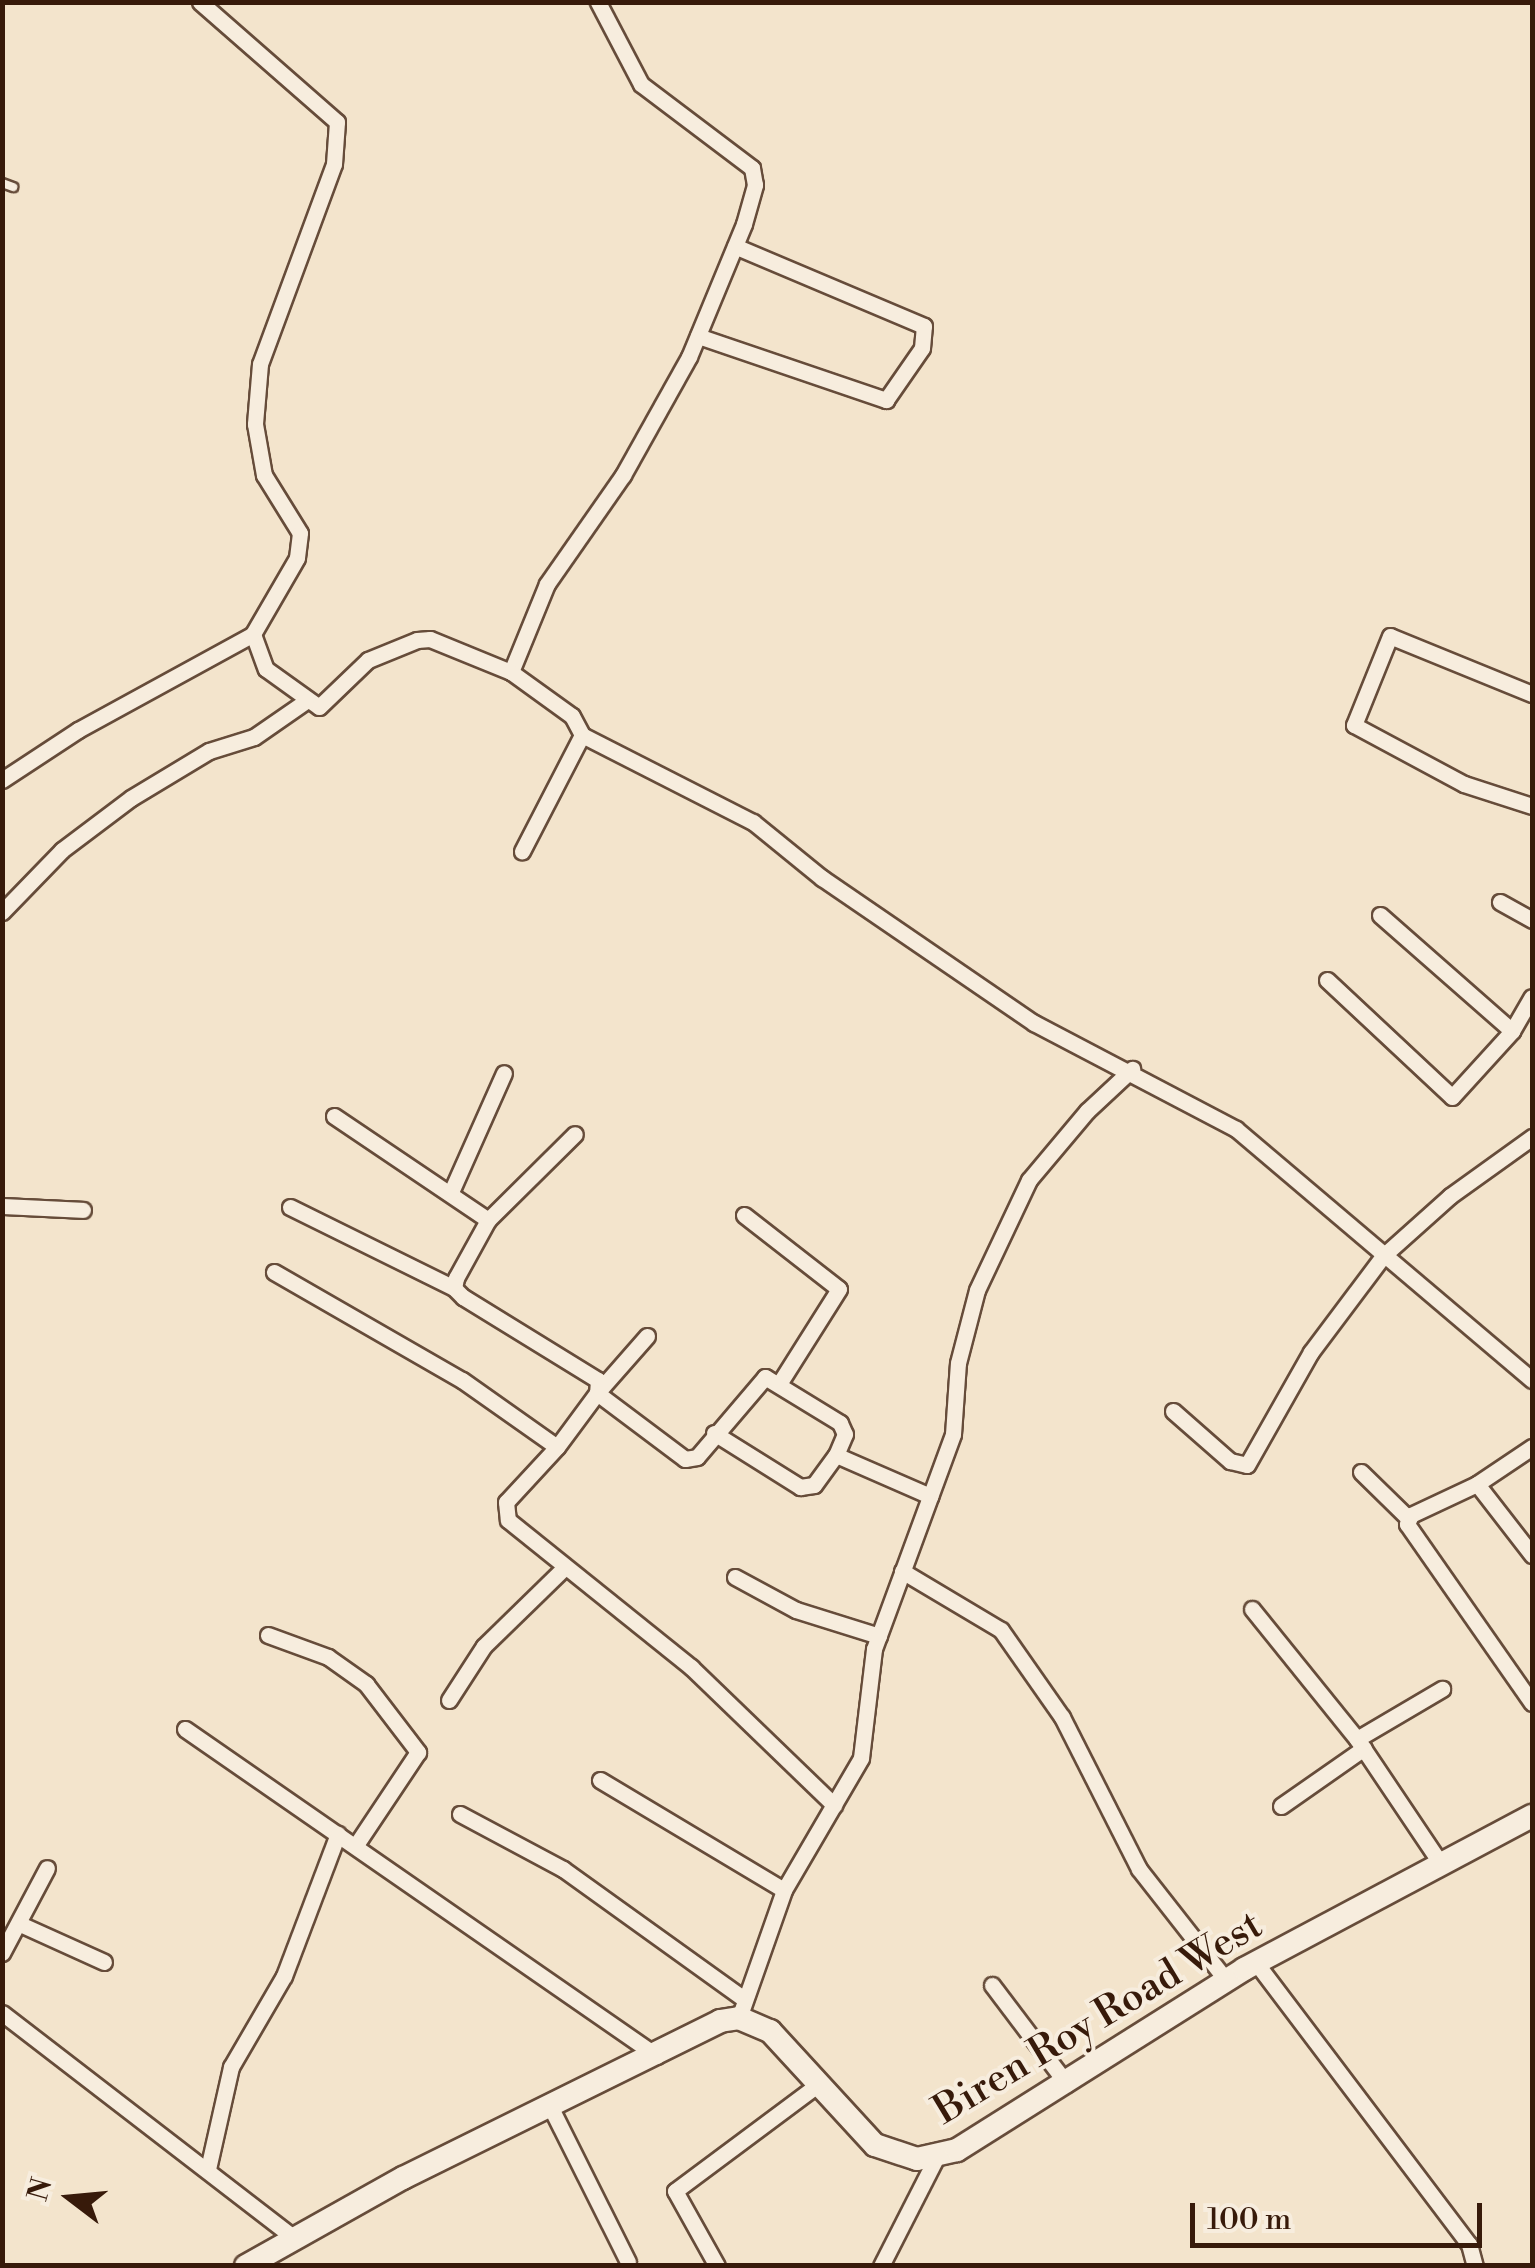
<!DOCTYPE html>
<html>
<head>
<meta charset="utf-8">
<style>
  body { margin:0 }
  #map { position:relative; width:1535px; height:2268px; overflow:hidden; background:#f3e4cc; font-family:"Libre Bodoni",serif }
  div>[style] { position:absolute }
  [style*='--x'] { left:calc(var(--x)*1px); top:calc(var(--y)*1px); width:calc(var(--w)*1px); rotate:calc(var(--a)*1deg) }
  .roads { filter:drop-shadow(2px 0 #664c3a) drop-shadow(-2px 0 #664c3a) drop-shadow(0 2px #664c3a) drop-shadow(0 -2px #664c3a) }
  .service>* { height:8px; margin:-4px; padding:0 4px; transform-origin:4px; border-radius:4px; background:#f7edde }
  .minor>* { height:15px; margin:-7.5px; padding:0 7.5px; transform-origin:7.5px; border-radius:7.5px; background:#f7edde }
  .secondary>* { height:22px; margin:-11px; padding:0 11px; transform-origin:11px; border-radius:11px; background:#f7edde }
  span { translate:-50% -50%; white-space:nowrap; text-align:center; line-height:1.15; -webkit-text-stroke:8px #f7edde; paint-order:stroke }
  .street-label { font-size:40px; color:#371a0a }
  .frame { position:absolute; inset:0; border:5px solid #371a0a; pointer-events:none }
  .north { position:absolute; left:20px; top:2148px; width:100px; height:100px; -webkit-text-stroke:8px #f7edde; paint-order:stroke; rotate:286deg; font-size:28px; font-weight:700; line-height:40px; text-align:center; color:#371a0a }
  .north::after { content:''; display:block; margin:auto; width:35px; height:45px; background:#371a0a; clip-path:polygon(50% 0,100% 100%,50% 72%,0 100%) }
  .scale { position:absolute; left:1190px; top:2203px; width:292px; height:45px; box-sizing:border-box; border:5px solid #371a0a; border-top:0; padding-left:12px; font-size:30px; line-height:35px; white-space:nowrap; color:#371a0a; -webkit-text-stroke:8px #f7edde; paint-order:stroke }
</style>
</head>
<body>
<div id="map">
  <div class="roads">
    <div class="service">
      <div style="--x:2;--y:183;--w:12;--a:20"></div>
    </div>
    <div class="minor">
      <div style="--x:200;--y:2;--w:182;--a:41.2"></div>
      <div style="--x:337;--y:122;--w:42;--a:94.1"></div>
      <div style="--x:334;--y:164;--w:213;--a:110.3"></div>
      <div style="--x:260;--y:364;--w:60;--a:94.8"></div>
      <div style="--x:255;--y:424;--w:52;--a:80"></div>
      <div style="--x:264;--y:475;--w:68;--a:58.2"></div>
      <div style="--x:300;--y:533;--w:25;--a:97"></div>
      <div style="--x:297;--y:558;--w:88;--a:120.1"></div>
      <div style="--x:253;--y:634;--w:37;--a:70"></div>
      <div style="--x:266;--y:669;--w:65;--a:35.6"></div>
      <div style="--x:319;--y:707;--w:68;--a:-43.8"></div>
      <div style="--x:368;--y:660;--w:53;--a:-22.2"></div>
      <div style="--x:417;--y:640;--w:13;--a:-4"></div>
      <div style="--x:430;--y:639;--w:87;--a:22.2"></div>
      <div style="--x:511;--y:672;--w:95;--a:-67.8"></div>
      <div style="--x:547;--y:584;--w:133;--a:-55.1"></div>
      <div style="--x:623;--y:475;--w:135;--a:-60.8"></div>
      <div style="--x:689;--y:357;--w:144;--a:-67.5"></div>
      <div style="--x:744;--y:224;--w:41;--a:-74.2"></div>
      <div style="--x:755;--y:185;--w:17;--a:-100"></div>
      <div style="--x:752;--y:168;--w:139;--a:-142.9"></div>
      <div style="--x:641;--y:84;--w:93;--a:-117.7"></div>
      <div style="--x:698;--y:336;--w:199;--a:18.8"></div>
      <div style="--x:886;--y:400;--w:63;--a:-55.3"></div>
      <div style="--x:922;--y:348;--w:22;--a:-85"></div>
      <div style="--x:924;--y:326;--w:205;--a:-157.1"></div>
      <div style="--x:511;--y:672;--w:75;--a:35.8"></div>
      <div style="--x:572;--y:716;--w:21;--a:62"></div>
      <div style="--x:582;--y:735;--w:131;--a:117.3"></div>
      <div style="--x:1532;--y:694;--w:153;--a:-157.8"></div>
      <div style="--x:1390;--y:636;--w:96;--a:112"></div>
      <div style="--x:1354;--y:725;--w:125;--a:28.2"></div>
      <div style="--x:1464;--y:784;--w:71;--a:17.9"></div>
      <div style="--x:582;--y:735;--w:192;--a:27"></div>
      <div style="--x:753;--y:822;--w:89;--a:39.1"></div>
      <div style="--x:822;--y:878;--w:257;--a:34.4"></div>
      <div style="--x:1034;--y:1023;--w:228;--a:27.7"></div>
      <div style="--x:1236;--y:1129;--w:388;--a:40.3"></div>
      <div style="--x:2;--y:780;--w:91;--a:-33.3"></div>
      <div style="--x:78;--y:730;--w:200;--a:-28.7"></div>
      <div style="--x:1500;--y:902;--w:37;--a:29"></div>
      <div style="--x:2;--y:912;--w:86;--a:-45.9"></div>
      <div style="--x:62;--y:850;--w:86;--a:-37"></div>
      <div style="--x:131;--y:798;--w:91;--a:-31.1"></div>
      <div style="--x:209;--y:751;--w:47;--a:-17.3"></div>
      <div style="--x:254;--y:737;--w:63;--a:-34.7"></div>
      <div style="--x:1380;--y:915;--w:176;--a:41.3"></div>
      <div style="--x:1327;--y:980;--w:171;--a:43.1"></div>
      <div style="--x:1452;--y:1097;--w:89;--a:-47.7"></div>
      <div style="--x:1512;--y:1031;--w:39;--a:-60"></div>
      <div style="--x:334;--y:1116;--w:186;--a:34"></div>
      <div style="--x:488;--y:1220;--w:66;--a:118.9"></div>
      <div style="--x:456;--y:1278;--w:10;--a:101"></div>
      <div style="--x:454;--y:1288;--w:13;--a:45"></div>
      <div style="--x:463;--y:1297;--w:158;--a:31.6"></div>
      <div style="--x:598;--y:1380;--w:13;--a:94"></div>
      <div style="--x:597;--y:1393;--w:67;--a:126.5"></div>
      <div style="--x:557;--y:1447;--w:75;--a:132.8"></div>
      <div style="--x:506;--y:1502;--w:18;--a:84"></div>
      <div style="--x:508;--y:1520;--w:235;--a:38.8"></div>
      <div style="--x:691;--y:1667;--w:199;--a:44"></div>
      <div style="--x:451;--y:1192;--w:130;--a:-66"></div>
      <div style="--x:2;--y:1206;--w:81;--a:2.8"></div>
      <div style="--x:290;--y:1207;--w:183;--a:26.3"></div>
      <div style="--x:744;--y:1215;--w:120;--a:37.9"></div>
      <div style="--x:839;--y:1289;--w:112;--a:122.3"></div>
      <div style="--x:488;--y:1220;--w:122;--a:-44.7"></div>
      <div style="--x:274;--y:1272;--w:217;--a:29.9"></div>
      <div style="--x:462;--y:1380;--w:116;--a:35.2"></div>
      <div style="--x:647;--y:1336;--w:76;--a:131.3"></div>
      <div style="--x:597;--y:1393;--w:110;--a:36.9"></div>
      <div style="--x:685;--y:1459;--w:12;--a:-9"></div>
      <div style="--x:697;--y:1457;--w:105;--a:-49.6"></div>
      <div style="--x:765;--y:1377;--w:88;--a:31.5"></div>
      <div style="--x:840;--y:1423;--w:12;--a:66"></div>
      <div style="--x:845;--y:1434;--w:23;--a:113"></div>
      <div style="--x:1173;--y:1411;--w:76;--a:41.3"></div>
      <div style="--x:1230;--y:1461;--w:17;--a:13"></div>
      <div style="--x:1247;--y:1465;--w:130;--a:-60.5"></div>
      <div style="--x:1311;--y:1352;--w:120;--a:-53.1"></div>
      <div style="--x:1383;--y:1256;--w:90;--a:-41.8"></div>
      <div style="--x:1450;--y:1196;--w:101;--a:-35.7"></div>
      <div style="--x:714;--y:1433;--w:102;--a:32.1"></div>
      <div style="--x:800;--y:1487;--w:14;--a:-8"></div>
      <div style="--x:814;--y:1485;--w:37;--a:-54"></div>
      <div style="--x:836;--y:1455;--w:103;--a:23.6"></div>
      <div style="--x:1532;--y:1447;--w:66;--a:146.1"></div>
      <div style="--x:1477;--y:1484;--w:73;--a:154.8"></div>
      <div style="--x:1411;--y:1515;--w:10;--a:114"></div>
      <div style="--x:1407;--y:1524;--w:218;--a:55.1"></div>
      <div style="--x:1361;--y:1472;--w:66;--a:44.4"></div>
      <div style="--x:1477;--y:1484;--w:90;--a:52.2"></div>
      <div style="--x:902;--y:1571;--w:115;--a:30.8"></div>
      <div style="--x:1001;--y:1630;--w:106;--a:55"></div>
      <div style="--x:1062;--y:1717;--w:170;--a:63.1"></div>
      <div style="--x:1139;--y:1869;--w:141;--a:51.9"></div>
      <div style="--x:735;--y:1577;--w:69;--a:28.4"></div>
      <div style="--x:796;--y:1610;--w:87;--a:17.4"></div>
      <div style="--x:1252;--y:1609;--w:167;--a:51.1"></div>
      <div style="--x:1357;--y:1739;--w:151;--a:56.1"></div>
      <div style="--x:268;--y:1635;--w:64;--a:20.1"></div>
      <div style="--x:328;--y:1657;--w:47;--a:35.4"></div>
      <div style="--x:366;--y:1684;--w:86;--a:52.6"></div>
      <div style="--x:418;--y:1752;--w:112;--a:123.7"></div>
      <div style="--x:449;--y:1700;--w:64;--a:-57.1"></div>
      <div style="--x:484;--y:1646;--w:112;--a:-44.3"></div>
      <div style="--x:185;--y:1729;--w:574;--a:34.71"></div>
      <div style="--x:1357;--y:1739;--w:99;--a:-30.5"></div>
      <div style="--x:600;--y:1780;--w:214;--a:30.9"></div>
      <div style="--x:1281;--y:1806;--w:101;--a:-34.9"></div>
      <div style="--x:460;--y:1814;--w:117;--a:28.1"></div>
      <div style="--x:563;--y:1869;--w:224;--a:35.7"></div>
      <div style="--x:20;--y:1924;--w:92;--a:24.3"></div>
      <div style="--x:2;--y:1953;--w:96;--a:-62.1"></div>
      <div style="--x:1257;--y:1964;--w:351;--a:52.9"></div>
      <div style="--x:1469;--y:2244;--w:23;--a:75"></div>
      <div style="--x:992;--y:1985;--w:124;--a:52.9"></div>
      <div style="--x:2;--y:2013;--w:370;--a:37.6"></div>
      <div style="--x:739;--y:2018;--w:136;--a:-70.6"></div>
      <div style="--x:784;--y:1890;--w:153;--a:-59.7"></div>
      <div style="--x:861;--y:1758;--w:110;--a:-83.2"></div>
      <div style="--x:874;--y:1649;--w:229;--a:-69.8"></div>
      <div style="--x:953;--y:1434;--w:71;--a:-86"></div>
      <div style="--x:958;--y:1363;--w:75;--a:-75.4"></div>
      <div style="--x:977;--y:1290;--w:122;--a:-64.7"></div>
      <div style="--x:1029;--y:1180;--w:90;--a:-50"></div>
      <div style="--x:1087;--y:1111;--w:62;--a:-43"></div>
      <div style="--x:551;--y:2108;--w:172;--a:63.4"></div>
      <div style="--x:208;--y:2169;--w:105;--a:-77.3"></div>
      <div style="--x:231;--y:2067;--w:105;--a:-59.8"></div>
      <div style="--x:284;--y:1976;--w:152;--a:-69.2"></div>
      <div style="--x:717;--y:2266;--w:86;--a:-119.2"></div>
      <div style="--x:675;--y:2191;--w:177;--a:-36.7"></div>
      <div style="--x:881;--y:2266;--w:123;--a:-63"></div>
    </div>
    <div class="secondary">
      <div style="--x:246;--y:2266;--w:180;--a:-29.3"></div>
      <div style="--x:403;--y:2178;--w:354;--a:-26.3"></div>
      <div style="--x:720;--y:2021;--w:19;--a:-9"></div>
      <div style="--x:739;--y:2018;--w:34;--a:23"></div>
      <div style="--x:770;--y:2031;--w:155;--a:47.4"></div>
      <div style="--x:875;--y:2145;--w:44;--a:18.4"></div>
      <div style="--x:917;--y:2159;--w:41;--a:-12.7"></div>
      <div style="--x:957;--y:2150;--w:339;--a:-32.2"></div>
      <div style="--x:1244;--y:1969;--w:326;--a:-28"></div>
    </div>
  </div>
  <div class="street-label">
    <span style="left:1098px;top:2018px;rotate:-31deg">Biren Roy Road West</span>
  </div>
  <div class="frame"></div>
  <div class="north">N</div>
  <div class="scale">100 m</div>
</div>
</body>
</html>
